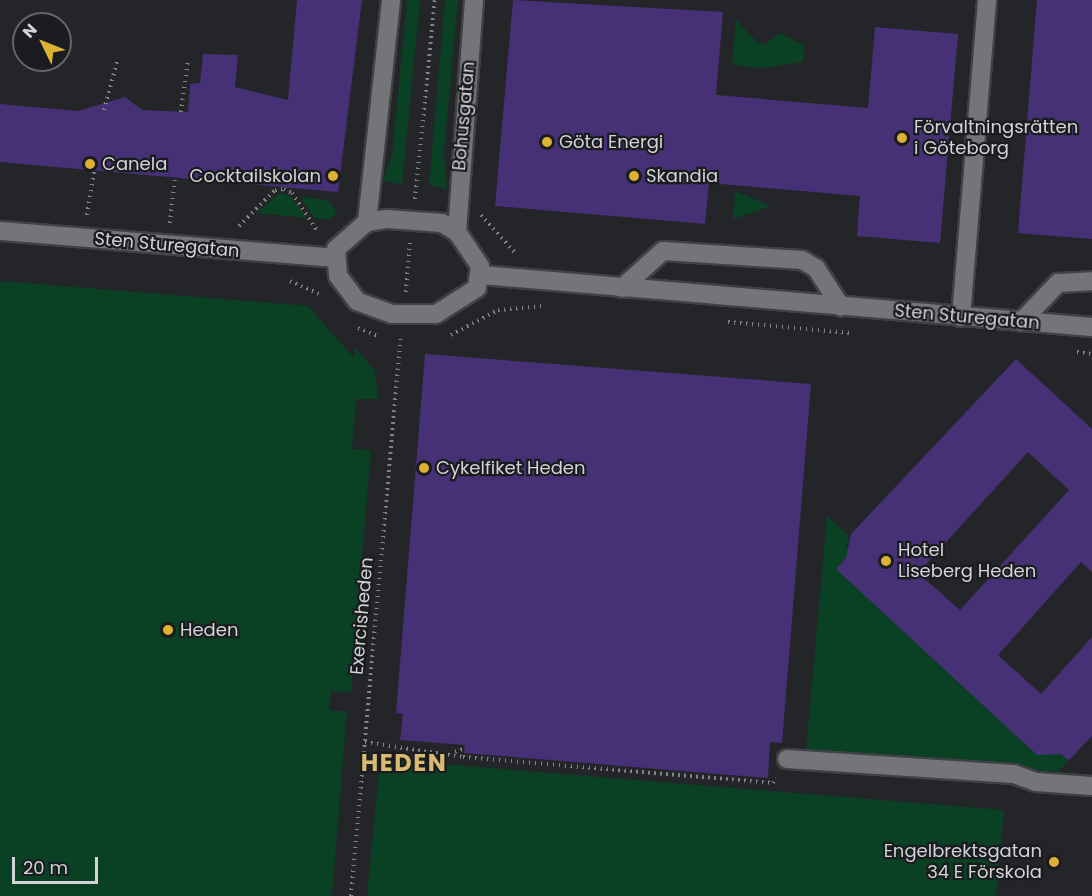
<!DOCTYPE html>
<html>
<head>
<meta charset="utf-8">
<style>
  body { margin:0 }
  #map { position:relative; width:1092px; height:896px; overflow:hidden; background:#242528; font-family:Poppins,sans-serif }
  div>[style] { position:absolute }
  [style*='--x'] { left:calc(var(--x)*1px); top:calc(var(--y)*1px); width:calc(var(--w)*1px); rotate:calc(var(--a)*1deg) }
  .green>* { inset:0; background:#0a4023 }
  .building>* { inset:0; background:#463176 }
  .path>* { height:4px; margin-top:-2px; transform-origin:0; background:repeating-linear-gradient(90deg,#828386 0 1.5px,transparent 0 6px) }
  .roads { filter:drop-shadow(2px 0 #404144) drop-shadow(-2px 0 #404144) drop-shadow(0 2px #404144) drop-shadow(0 -2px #404144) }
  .minor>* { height:18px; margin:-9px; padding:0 9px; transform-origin:9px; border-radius:9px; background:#747579 }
  .dots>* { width:16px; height:16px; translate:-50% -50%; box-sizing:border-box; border:3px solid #1a1c1f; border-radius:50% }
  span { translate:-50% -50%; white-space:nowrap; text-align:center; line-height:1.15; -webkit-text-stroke:4.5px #1a1c1f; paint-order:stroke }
  .street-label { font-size:18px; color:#d2d3d5 }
  .poi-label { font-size:18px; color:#d2d3d5 }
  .left { translate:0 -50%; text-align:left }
  .right { translate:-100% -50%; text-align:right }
  .district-label { font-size:24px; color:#d8bb70; font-weight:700; letter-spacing:1.5px }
  .north { position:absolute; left:12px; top:12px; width:60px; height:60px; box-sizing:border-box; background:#1a1c1f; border:2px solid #646568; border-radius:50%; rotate:313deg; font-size:16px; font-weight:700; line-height:24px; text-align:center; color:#d2d3d5 }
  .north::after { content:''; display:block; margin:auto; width:21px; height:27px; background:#ddb133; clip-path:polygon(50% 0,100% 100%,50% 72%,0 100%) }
  .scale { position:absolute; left:12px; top:857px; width:86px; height:27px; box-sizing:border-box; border:3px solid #d2d3d5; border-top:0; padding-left:8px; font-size:18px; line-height:21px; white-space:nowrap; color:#d2d3d5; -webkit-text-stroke:4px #1a1c1f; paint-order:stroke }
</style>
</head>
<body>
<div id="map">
  <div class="green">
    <div style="clip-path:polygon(407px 0,420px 0,402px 185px,383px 180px,392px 155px)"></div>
    <div style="clip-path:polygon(445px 0,458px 0,444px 153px,447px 189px,429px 185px)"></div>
    <div style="clip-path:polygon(736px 20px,757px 42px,766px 44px,779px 33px,804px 45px,803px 62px,763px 68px,732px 65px)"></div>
    <div style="clip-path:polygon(735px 191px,771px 206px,733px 219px)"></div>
    <div style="clip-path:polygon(280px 193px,291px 197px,307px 218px,257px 213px)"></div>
    <div style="clip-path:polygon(300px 197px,328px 200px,337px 213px,331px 219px,314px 218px)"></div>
    <div style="clip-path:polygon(0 281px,308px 306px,354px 358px,355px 347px,375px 371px,378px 399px,356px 399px,352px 449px,371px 450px,351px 692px,331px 691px,329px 711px,347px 711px,332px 896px,0 896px)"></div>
    <div style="clip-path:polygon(827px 515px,849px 536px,846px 548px,851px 553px,836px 569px,1035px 753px,1056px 749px,1069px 760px,1058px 772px,806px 750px)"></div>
    <div style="clip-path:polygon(380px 759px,1004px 810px,996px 896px,367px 896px)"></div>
  </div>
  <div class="building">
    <div style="clip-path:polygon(297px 0,362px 0,338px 192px,0 162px,0 104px,78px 111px,125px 97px,142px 110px,188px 112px,190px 84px,200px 83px,203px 54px,238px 55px,235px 87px,288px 100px)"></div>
    <div style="clip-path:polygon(513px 0,723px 12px,716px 95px,868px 108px,875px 27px,958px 34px,940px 243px,857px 236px,860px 196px,709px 183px,705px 224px,495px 206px)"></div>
    <div style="clip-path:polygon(1037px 0,1092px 0,1092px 239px,1018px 233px)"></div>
    <div style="clip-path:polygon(425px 354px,811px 384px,782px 743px,770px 742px,768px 778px,464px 753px,465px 745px,400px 740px,403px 714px,396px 713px)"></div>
    <div style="clip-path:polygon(evenodd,1016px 359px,1092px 429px,1092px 572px,1081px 562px,998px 655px,1041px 694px,1092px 637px,1092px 736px,1069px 760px,1061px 754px,1037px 755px,836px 569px,846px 558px,851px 534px,1016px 359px,1028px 452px,1069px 490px,960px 610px,918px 573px,1028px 452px)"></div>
  </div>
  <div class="path">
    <div style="--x:104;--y:110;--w:54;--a:-74.9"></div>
    <div style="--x:181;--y:112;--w:53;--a:-82.5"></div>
    <div style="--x:415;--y:199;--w:200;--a:-84.3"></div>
    <div style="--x:87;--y:215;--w:45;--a:-81"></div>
    <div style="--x:481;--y:215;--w:52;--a:48.1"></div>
    <div style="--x:170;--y:223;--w:45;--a:-83.7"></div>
    <div style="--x:239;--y:226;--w:51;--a:-45"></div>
    <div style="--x:275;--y:190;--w:9;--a:-6"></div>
    <div style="--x:284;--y:189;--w:9;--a:27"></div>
    <div style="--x:292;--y:193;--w:47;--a:56.3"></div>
    <div style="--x:290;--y:281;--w:34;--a:24"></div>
    <div style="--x:406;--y:292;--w:50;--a:-85.4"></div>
    <div style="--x:728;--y:322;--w:124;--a:5.1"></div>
    <div style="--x:358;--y:328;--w:22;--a:22"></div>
    <div style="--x:451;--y:335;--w:53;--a:-28"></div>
    <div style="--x:498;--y:310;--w:44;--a:-5.2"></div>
    <div style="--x:1077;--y:352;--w:15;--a:8"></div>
    <div style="--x:365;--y:742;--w:99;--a:8.7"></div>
    <div style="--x:463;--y:757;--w:311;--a:4.8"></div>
    <div style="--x:773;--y:783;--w:6;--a:-59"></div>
    <div style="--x:455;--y:752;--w:11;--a:-22"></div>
    <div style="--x:351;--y:896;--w:563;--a:-84.91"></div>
  </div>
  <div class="roads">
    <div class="minor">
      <div style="--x:387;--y:219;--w:55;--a:4.2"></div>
      <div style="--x:442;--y:223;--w:17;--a:31"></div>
      <div style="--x:457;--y:232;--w:41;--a:55.9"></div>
      <div style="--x:480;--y:266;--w:22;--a:98"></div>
      <div style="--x:477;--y:288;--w:49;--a:147.6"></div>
      <div style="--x:436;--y:314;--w:44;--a:180"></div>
      <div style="--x:392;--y:314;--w:37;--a:-160"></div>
      <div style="--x:357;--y:301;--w:31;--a:-127"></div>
      <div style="--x:338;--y:276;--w:27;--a:-94"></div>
      <div style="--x:336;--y:249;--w:41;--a:-41.1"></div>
      <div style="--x:367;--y:222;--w:20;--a:-9"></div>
      <div style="--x:367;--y:222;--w:223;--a:-83.8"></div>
      <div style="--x:0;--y:231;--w:335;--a:4.6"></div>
      <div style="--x:457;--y:232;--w:233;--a:-85.8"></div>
      <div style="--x:482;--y:275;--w:612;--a:4.87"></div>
      <div style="--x:622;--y:288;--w:55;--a:-42.1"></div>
      <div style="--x:663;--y:251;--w:139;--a:3.7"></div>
      <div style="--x:802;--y:260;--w:16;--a:30"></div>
      <div style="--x:816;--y:268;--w:46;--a:57.3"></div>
      <div style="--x:961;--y:317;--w:318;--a:-85.3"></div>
      <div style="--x:1021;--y:322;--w:54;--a:-46.5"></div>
      <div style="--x:1058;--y:283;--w:34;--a:-3"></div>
      <div style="--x:787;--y:759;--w:227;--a:3.8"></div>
      <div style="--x:1014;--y:774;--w:23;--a:20"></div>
      <div style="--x:1036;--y:782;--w:56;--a:4.1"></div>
    </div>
  </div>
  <div class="dots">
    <div style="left:902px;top:138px;background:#ddb133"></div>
    <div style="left:547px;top:142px;background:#ddb133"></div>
    <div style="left:90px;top:164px;background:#ddb133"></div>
    <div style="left:333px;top:176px;background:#ddb133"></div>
    <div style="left:634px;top:176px;background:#ddb133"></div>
    <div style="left:424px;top:468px;background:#ddb133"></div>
    <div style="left:886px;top:561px;background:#ddb133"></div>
    <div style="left:168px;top:630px;background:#ddb133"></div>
    <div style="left:1054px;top:862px;background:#ddb133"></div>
  </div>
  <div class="street-label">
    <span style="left:464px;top:116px;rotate:-85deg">Bohusgatan</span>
    <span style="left:167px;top:245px;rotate:5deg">Sten Sturegatan</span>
    <span style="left:967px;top:317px;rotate:5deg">Sten Sturegatan</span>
    <span style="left:362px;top:616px;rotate:-85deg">Exercisheden</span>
  </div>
  <div class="poi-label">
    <span class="left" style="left:914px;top:138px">Förvaltningsrätten<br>i Göteborg</span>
    <span class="left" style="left:559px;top:142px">Göta Energi</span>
    <span class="left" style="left:102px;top:164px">Canela</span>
    <span class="right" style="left:321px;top:176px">Cocktailskolan</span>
    <span class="left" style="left:646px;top:176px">Skandia</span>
    <span class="left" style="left:436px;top:468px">Cykelfiket Heden</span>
    <span class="left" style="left:898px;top:561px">Hotel<br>Liseberg Heden</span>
    <span class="left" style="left:180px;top:630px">Heden</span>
    <span class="right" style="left:1042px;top:862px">Engelbrektsgatan<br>34 E Förskola</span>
  </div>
  <div class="district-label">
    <span style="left:404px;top:763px">HEDEN</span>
  </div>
  <div class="north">N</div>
  <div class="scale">20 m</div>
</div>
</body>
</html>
